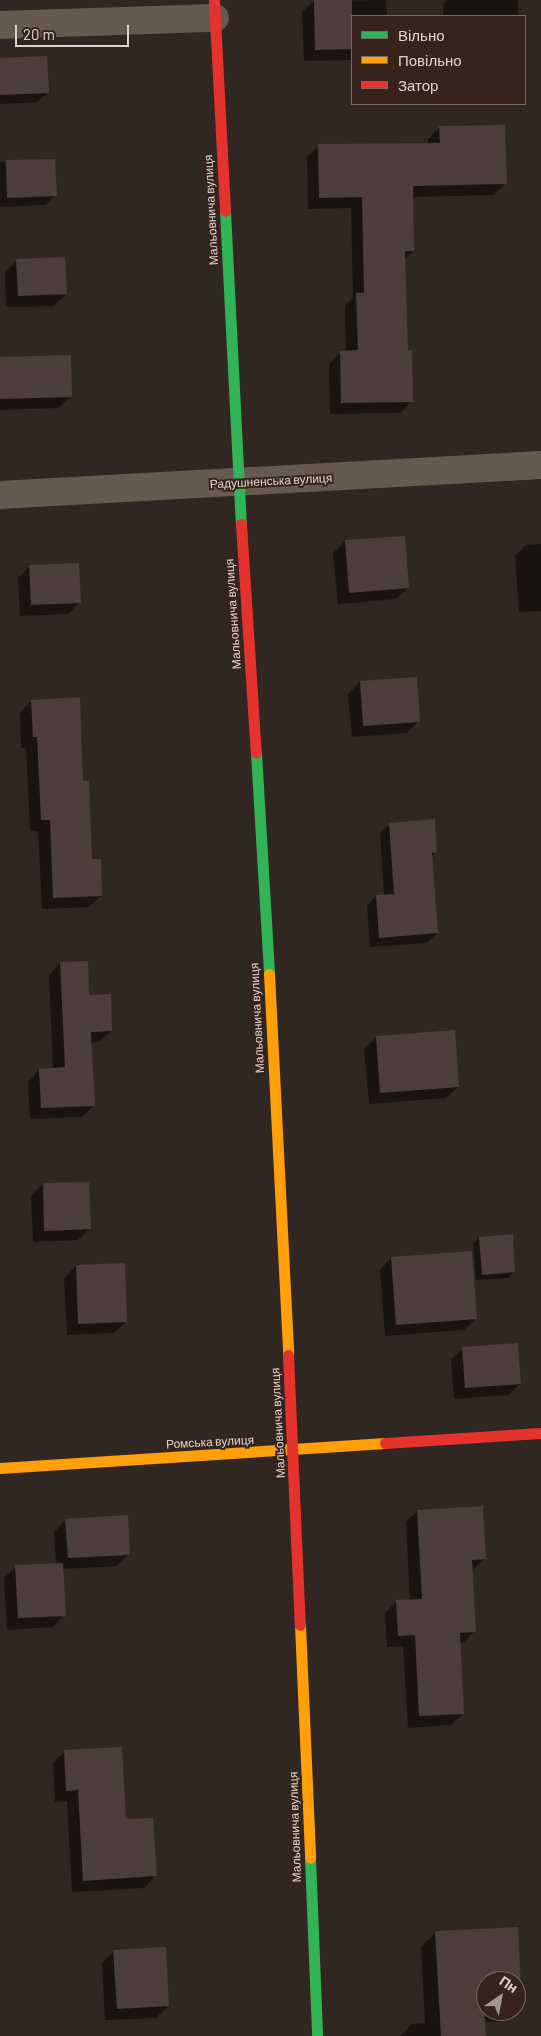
<!DOCTYPE html>
<html>
<head>
<meta charset="utf-8">
<style>
  body { margin:0 }
  #map { position:relative; width:541px; height:2036px; overflow:hidden; background:#302622; font-family:Barlow,sans-serif }
  div>[style] { position:absolute }
  [style*='--x'] { left:calc(var(--x)*1px); top:calc(var(--y)*1px); width:calc(var(--w)*1px); rotate:calc(var(--a)*1deg) }
  .shadow>* { inset:0; background:#0007 }
  .building>* { inset:0; background:#4e3d3d }
  .street>* { height:28px; margin:-14px; padding:0 14px; transform-origin:14px; border-radius:14px; background:#665a4f }
  .fast>* { height:11px; margin:-5.5px; padding:0 5.5px; transform-origin:5.5px; border-radius:5.5px; background:#30b455 }
  .slow>* { height:11px; margin:-5.5px; padding:0 5.5px; transform-origin:5.5px; border-radius:5.5px; background:#ff9f0a }
  .jam>* { height:11px; margin:-5.5px; padding:0 5.5px; transform-origin:5.5px; border-radius:5.5px; background:#e5322d }
  span { translate:-50% -50%; white-space:nowrap; text-align:center; line-height:1.15; -webkit-text-stroke:4px #36231c; paint-order:stroke }
  .street-label { font-size:12px; color:#e0d3ce }
  .legend { position:absolute; left:351px; top:15px; width:175px; height:90px; box-sizing:border-box; background:#36231c; border:1px solid #7a6963; margin:0; padding:6px 9px; list-style:none; font-size:15px; color:#e0d3ce }
  .legend li { display:flex; align-items:center; gap:10px; height:25px }
  .legend b { width:25px; border:1px solid #7a6963 }
  .north { position:absolute; left:476px; top:1971px; width:50px; height:50px; box-sizing:border-box; background:#36231c; border:1px solid #7a6963; border-radius:50%; rotate:33deg; font-size:14px; font-weight:700; line-height:20px; text-align:center; color:#e0d3ce }
  .north::after { content:''; display:block; margin:auto; width:18px; height:22px; background:#a29692; clip-path:polygon(50% 0,100% 100%,50% 72%,0 100%) }
  .scale { position:absolute; left:15px; top:25px; width:114px; height:22px; box-sizing:border-box; border:2px solid #e0d3ce; border-top:0; padding-left:6px; font-size:15px; line-height:18px; white-space:nowrap; color:#e0d3ce; -webkit-text-stroke:4px #36231c; paint-order:stroke }
</style>
</head>
<body>
<div id="map">
  <div class="shadow">
    <div style="clip-path:polygon(386px 0,387px 16px,352px 16px,352px 60px,304px 61px,302px 12px,314px 1px)"></div>
    <div style="clip-path:polygon(447px 0,518px 0,518px 16px,443px 16px,443px 5px)"></div>
    <div style="clip-path:polygon(0 61px,47px 93px,38px 102px,0 104px)"></div>
    <div style="clip-path:polygon(440px 127px,505px 183px,494px 195px,412px 197px,413px 251px,404px 260px,406px 351px,412px 401px,400px 413px,330px 414px,329px 364px,341px 352px,346px 352px,345px 306px,353px 298px,351px 208px,308px 209px,307px 157px,319px 146px,428px 144px,428px 139px)"></div>
    <div style="clip-path:polygon(54px 160px,55px 195px,46px 205px,0 207px,0 162px)"></div>
    <div style="clip-path:polygon(17px 260px,66px 294px,54px 306px,6px 307px,5px 272px)"></div>
    <div style="clip-path:polygon(0 358px,71px 396px,59px 408px,0 410px)"></div>
    <div style="clip-path:polygon(345px 541px,408px 588px,396px 599px,338px 604px,333px 553px)"></div>
    <div style="clip-path:polygon(541px 544px,541px 611px,519px 612px,515px 556px,526px 545px)"></div>
    <div style="clip-path:polygon(30px 566px,80px 602px,68px 614px,20px 616px,18px 578px)"></div>
    <div style="clip-path:polygon(360px 682px,419px 721px,407px 733px,352px 737px,348px 694px)"></div>
    <div style="clip-path:polygon(31px 701px,82px 782px,91px 860px,101px 896px,89px 907px,42px 909px,38px 831px,30px 831px,26px 748px,21px 748px,20px 713px)"></div>
    <div style="clip-path:polygon(390px 824px,436px 852px,431px 857px,437px 933px,427px 943px,370px 947px,367px 906px,376px 896px,384px 896px,380px 833px)"></div>
    <div style="clip-path:polygon(60px 963px,88px 996px,111px 1031px,99px 1042px,91px 1043px,94px 1105px,82px 1117px,30px 1119px,28px 1082px,39px 1070px,53px 1069px,49px 975px)"></div>
    <div style="clip-path:polygon(376px 1037px,458px 1087px,446px 1098px,369px 1104px,364px 1049px)"></div>
    <div style="clip-path:polygon(43px 1184px,90px 1228px,78px 1240px,33px 1242px,31px 1196px)"></div>
    <div style="clip-path:polygon(479px 1238px,514px 1271px,508px 1278px,476px 1280px,473px 1244px)"></div>
    <div style="clip-path:polygon(391px 1258px,476px 1319px,464px 1330px,385px 1336px,380px 1270px)"></div>
    <div style="clip-path:polygon(76px 1266px,126px 1322px,114px 1333px,67px 1335px,64px 1278px)"></div>
    <div style="clip-path:polygon(463px 1348px,520px 1384px,508px 1395px,454px 1399px,451px 1360px)"></div>
    <div style="clip-path:polygon(417px 1511px,485px 1559px,472px 1570px,475px 1631px,463px 1643px,459px 1643px,463px 1714px,451px 1725px,408px 1728px,403px 1646px,387px 1647px,385px 1613px,397px 1601px,410px 1601px,406px 1522px)"></div>
    <div style="clip-path:polygon(66px 1520px,129px 1554px,117px 1566px,62px 1569px,64px 1615px,53px 1627px,7px 1630px,4px 1578px,15px 1567px,56px 1564px,54px 1532px)"></div>
    <div style="clip-path:polygon(65px 1751px,125px 1821px,155px 1876px,144px 1888px,72px 1892px,67px 1801px,55px 1802px,53px 1763px)"></div>
    <div style="clip-path:polygon(evenodd,517px 1929px,521px 2006px,506px 2021px,483px 2022px,484px 2036px,400px 2036px,412px 2024px,425px 2023px,421px 1947px,435px 1933px,517px 1929px,486px 1981px,516px 1981px,516px 2011px,486px 2011px,486px 1981px)"></div>
    <div style="clip-path:polygon(114px 1951px,168px 2006px,156px 2018px,105px 2020px,102px 1963px)"></div>
  </div>
  <div class="building">
    <div style="clip-path:polygon(314px 0,352px 0,352px 49px,315px 50px)"></div>
    <div style="clip-path:polygon(47px 56px,49px 93px,0 95px,0 58px)"></div>
    <div style="clip-path:polygon(505px 125px,507px 184px,413px 186px,414px 251px,405px 251px,408px 350px,412px 350px,413px 402px,341px 403px,340px 351px,358px 350px,356px 293px,364px 293px,362px 197px,319px 198px,318px 144px,440px 143px,439px 126px)"></div>
    <div style="clip-path:polygon(55px 159px,57px 196px,7px 198px,6px 160px)"></div>
    <div style="clip-path:polygon(65px 257px,67px 294px,18px 296px,16px 259px)"></div>
    <div style="clip-path:polygon(71px 355px,72px 397px,0 399px,0 357px)"></div>
    <div style="clip-path:polygon(405px 536px,409px 588px,349px 593px,345px 540px)"></div>
    <div style="clip-path:polygon(79px 563px,81px 603px,31px 605px,29px 565px)"></div>
    <div style="clip-path:polygon(417px 677px,420px 722px,363px 726px,360px 681px)"></div>
    <div style="clip-path:polygon(80px 697px,83px 781px,89px 781px,92px 859px,101px 859px,102px 896px,53px 898px,50px 820px,41px 820px,37px 737px,33px 737px,31px 700px)"></div>
    <div style="clip-path:polygon(435px 819px,437px 852px,432px 853px,438px 933px,379px 938px,376px 895px,394px 894px,389px 823px)"></div>
    <div style="clip-path:polygon(88px 961px,89px 995px,111px 994px,112px 1031px,91px 1032px,95px 1106px,41px 1108px,39px 1069px,65px 1067px,60px 962px)"></div>
    <div style="clip-path:polygon(455px 1030px,459px 1087px,380px 1093px,376px 1036px)"></div>
    <div style="clip-path:polygon(89px 1182px,91px 1229px,44px 1231px,43px 1183px)"></div>
    <div style="clip-path:polygon(513px 1234px,515px 1272px,482px 1275px,479px 1237px)"></div>
    <div style="clip-path:polygon(472px 1251px,477px 1319px,396px 1325px,391px 1257px)"></div>
    <div style="clip-path:polygon(125px 1263px,127px 1322px,78px 1324px,76px 1265px)"></div>
    <div style="clip-path:polygon(518px 1343px,521px 1384px,465px 1388px,462px 1347px)"></div>
    <div style="clip-path:polygon(483px 1506px,486px 1559px,472px 1560px,476px 1632px,460px 1633px,464px 1714px,419px 1716px,415px 1635px,398px 1636px,396px 1600px,422px 1599px,417px 1510px)"></div>
    <div style="clip-path:polygon(128px 1515px,130px 1555px,68px 1558px,65px 1519px)"></div>
    <div style="clip-path:polygon(63px 1563px,66px 1616px,18px 1618px,15px 1565px)"></div>
    <div style="clip-path:polygon(122px 1747px,126px 1819px,153px 1818px,157px 1876px,83px 1881px,78px 1790px,66px 1791px,64px 1750px)"></div>
    <div style="clip-path:polygon(518px 1927px,522px 2007px,516px 2007px,516px 1981px,486px 1981px,486px 2009px,484px 2009px,486px 2036px,441px 2036px,435px 1931px)"></div>
    <div style="clip-path:polygon(166px 1947px,169px 2006px,117px 2009px,113px 1950px)"></div>
  </div>
  <div class="street">
    <div style="--x:0;--y:25;--w:215;--a:-1.9"></div>
    <div style="--x:0;--y:495;--w:542;--a:-3.17"></div>
  </div>
  <div class="fast">
    <div style="--x:225;--y:211;--w:313;--a:87.1"></div>
    <div style="--x:256;--y:753;--w:221;--a:86.6"></div>
    <div style="--x:310;--y:1858;--w:178;--a:87.7"></div>
  </div>
  <div class="slow">
    <div style="--x:269;--y:974;--w:381;--a:87.1"></div>
    <div style="--x:0;--y:1468;--w:386;--a:-3.7"></div>
    <div style="--x:300;--y:1625;--w:233;--a:87.5"></div>
  </div>
  <div class="jam">
    <div style="--x:214;--y:0;--w:211;--a:87"></div>
    <div style="--x:241;--y:524;--w:229;--a:86.3"></div>
    <div style="--x:288;--y:1355;--w:270;--a:87.5"></div>
    <div style="--x:385;--y:1443;--w:156;--a:-3.7"></div>
  </div>
  <div class="street-label">
    <span style="left:211px;top:210px;rotate:-93deg">Мальовнича вулиця</span>
    <span style="left:271px;top:481px;rotate:-3deg">Радушненська вулиця</span>
    <span style="left:233px;top:614px;rotate:-94deg">Мальовнича вулиця</span>
    <span style="left:257px;top:1018px;rotate:-93deg">Мальовнича вулиця</span>
    <span style="left:278px;top:1423px;rotate:-93deg">Мальовнича вулиця</span>
    <span style="left:210px;top:1442px;rotate:-3deg">Ромська вулиця</span>
    <span style="left:295px;top:1827px;rotate:-92deg">Мальовнича вулиця</span>
  </div>
  <ul class="legend">
  <li><b style="height:6px;background:#30b455"></b>Вільно</li>
  <li><b style="height:6px;background:#ff9f0a"></b>Повільно</li>
  <li><b style="height:6px;background:#e5322d"></b>Затор</li>
  </ul>
  <div class="north">Пн</div>
  <div class="scale">20 m</div>
</div>
</body>
</html>
